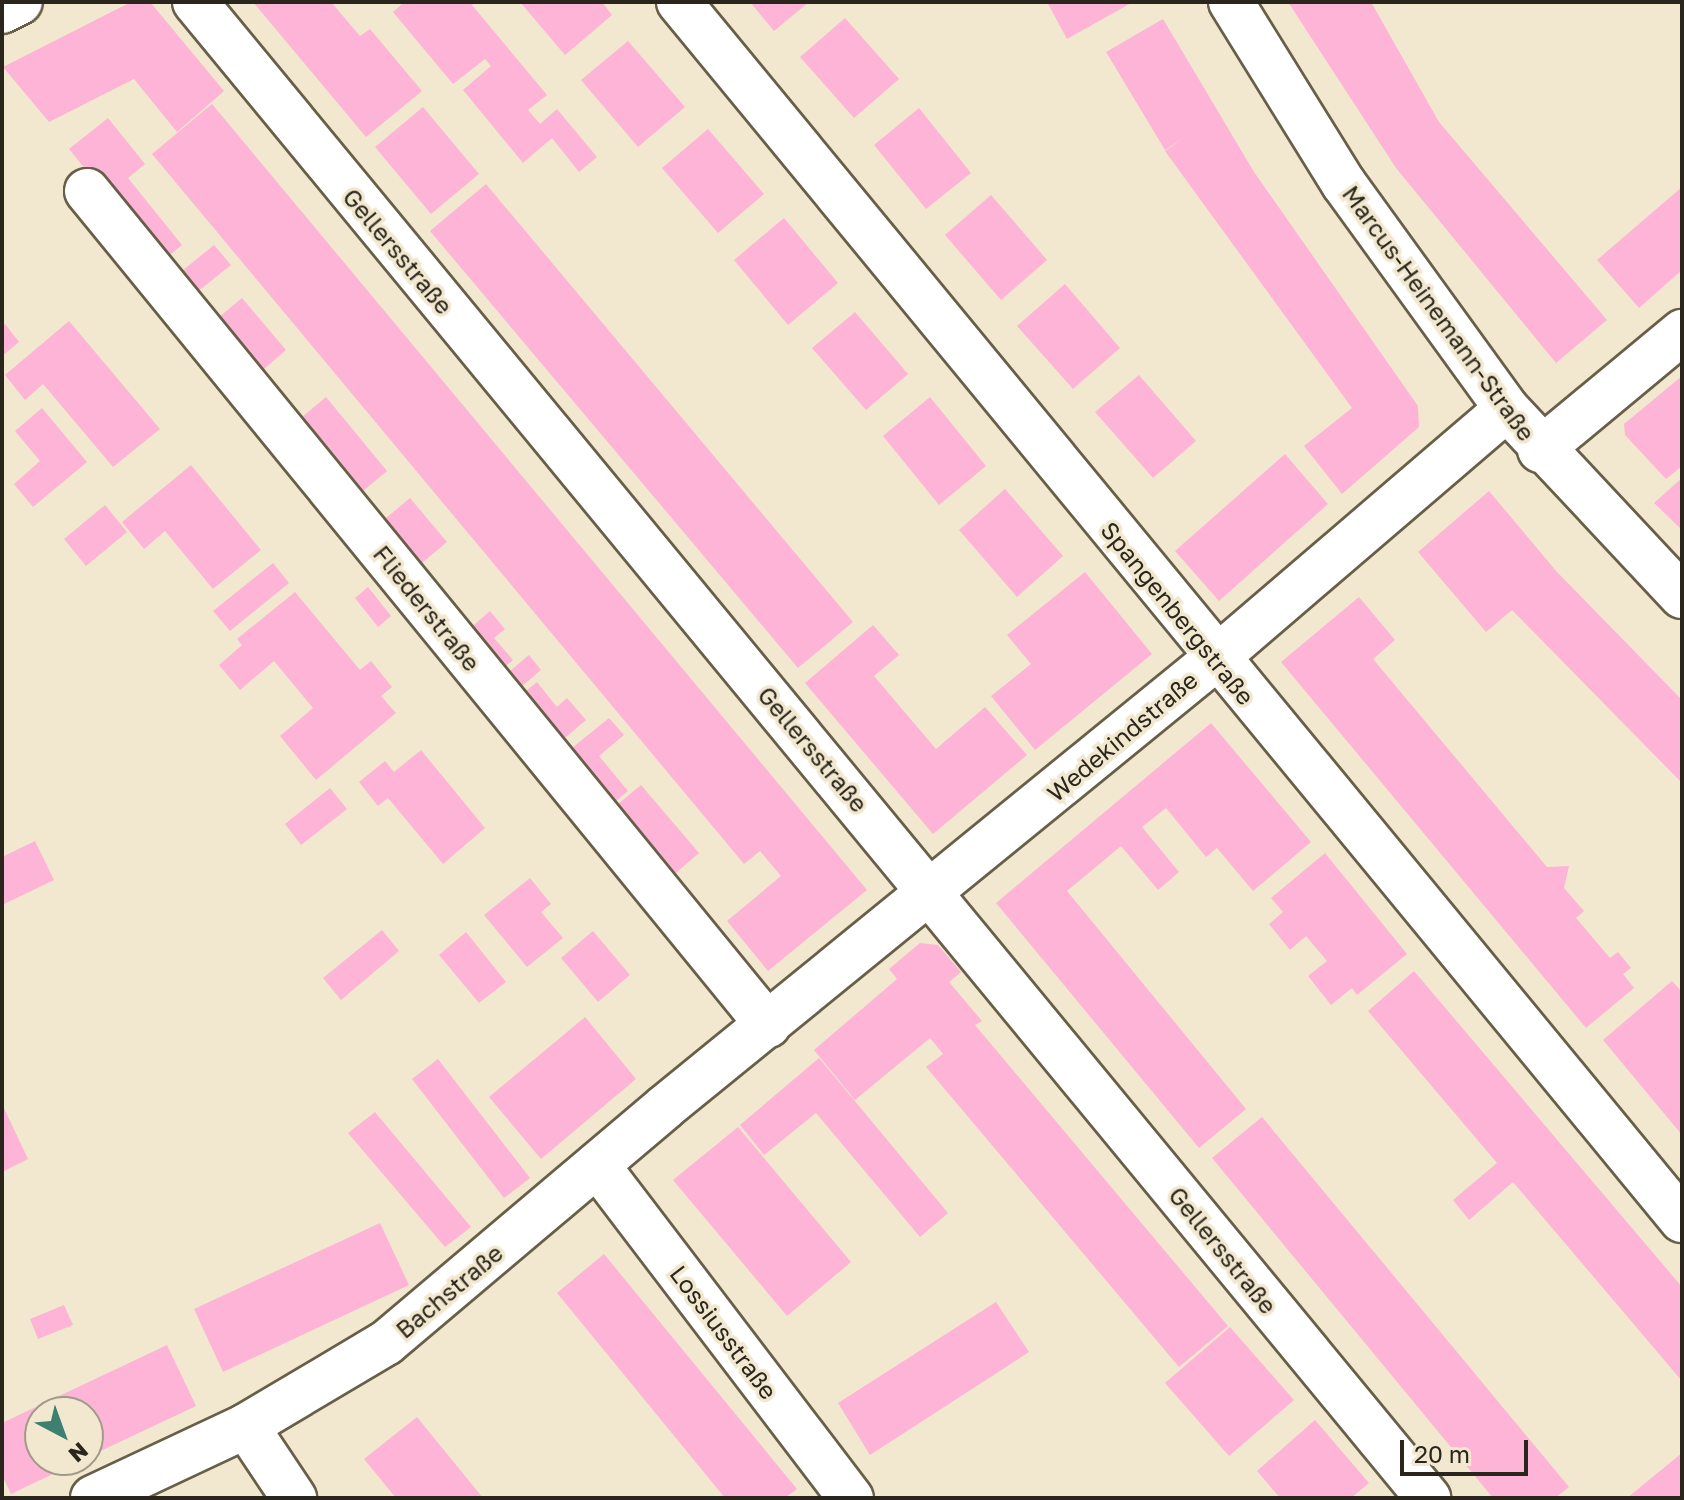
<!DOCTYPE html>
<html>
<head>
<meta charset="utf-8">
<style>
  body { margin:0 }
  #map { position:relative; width:1684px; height:1500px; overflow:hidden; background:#f2e8cf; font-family:"Golos Text",sans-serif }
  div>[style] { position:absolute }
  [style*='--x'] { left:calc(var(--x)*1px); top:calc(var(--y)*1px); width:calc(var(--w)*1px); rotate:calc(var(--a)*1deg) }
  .building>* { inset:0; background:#fdb4d7 }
  .roads { filter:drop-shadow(2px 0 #685f49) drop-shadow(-2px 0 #685f49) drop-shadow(0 2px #685f49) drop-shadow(0 -2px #685f49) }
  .minor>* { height:44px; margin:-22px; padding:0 22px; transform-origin:22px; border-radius:22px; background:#fff }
  .secondary>* { height:44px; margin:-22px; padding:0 22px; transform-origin:22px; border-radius:22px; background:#fff }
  span { translate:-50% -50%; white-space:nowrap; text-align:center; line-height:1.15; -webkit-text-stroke:7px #f2e8cf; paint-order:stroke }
  .street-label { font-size:24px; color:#2a261d }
  .frame { position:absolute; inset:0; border:4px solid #2a261d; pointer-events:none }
  .north { position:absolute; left:24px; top:1396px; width:80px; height:80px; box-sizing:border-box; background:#f2e8cf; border:2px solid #a29a88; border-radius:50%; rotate:139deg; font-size:22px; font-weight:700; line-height:32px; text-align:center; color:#2a261d }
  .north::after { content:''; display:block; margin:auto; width:28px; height:36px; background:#3e8070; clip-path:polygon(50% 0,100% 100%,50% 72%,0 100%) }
  .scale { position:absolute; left:1400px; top:1440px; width:128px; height:36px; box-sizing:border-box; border:4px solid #2a261d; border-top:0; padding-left:10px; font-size:24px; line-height:28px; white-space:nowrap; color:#2a261d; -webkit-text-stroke:6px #f2e8cf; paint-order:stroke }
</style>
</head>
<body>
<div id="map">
  <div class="building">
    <div style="clip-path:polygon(131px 2px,151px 3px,224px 91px,177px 132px,134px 79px,49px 122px,3px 67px)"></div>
    <div style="clip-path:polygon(253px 2px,331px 2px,360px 36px,370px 29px,422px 91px,366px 137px)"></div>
    <div style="clip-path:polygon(404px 2px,476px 2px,472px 5px,547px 95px,528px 110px,540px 124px,557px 109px,597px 157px,579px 172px,552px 138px,523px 163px,463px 90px,491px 66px,485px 59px,453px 84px,393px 12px)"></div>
    <div style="clip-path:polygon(520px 2px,602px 2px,612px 15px,565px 55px)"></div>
    <div style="clip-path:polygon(750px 2px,809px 2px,774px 31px)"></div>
    <div style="clip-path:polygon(1047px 2px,1133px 2px,1067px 39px)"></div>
    <div style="clip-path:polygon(1288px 2px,1371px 2px,1439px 122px,1607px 320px,1556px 363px,1396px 168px)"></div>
    <div style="clip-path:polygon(845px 18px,899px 79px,854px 118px,800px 57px)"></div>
    <div style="clip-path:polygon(1163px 19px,1254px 172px,1418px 406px,1419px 427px,1342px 494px,1304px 446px,1352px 408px,1165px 151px,1185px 137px,1165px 150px,1106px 52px)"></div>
    <div style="clip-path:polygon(628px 41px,685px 107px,638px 147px,581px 80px)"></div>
    <div style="clip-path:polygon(212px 104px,867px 890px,768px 971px,727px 921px,781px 876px,760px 851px,744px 864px,152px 154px)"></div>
    <div style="clip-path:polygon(423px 107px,479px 174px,431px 214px,375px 147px)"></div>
    <div style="clip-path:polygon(919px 108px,971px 173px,926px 209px,874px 145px)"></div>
    <div style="clip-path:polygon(108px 118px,145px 164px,128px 178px,182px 245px,161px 262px,69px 149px)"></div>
    <div style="clip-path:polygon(708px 129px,764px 194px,718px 233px,662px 168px)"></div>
    <div style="clip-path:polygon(486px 184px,853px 622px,798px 668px,430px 231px)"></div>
    <div style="clip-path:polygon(1682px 187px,1682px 270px,1639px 308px,1597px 260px)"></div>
    <div style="clip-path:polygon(991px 195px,1047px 260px,1001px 300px,945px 235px)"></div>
    <div style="clip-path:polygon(784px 218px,838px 283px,788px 325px,734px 260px)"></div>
    <div style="clip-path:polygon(214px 245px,231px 265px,192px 296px,176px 276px)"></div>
    <div style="clip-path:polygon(1065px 284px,1120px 348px,1073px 389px,1017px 326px)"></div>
    <div style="clip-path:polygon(242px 298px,286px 350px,256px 376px,212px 323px)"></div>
    <div style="clip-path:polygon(855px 312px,908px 374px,866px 410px,812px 348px)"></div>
    <div style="clip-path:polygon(69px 321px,160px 429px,113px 467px,43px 384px,25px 400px,5px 375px)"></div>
    <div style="clip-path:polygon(5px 324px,19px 342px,2px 356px,2px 326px)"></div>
    <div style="clip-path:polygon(1139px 375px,1196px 441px,1153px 478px,1095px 412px)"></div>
    <div style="clip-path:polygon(1682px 376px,1682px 466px,1666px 479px,1625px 435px,1624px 424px)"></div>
    <div style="clip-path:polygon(326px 397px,387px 471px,357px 496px,296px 422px)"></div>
    <div style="clip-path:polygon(930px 397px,986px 466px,939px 505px,883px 436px)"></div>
    <div style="clip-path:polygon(42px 408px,87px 462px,33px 507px,14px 484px,40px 461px,15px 431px)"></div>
    <div style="clip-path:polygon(1285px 454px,1328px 504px,1219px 601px,1175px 551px)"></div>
    <div style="clip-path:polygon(191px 465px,261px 550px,213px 589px,165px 531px,144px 549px,122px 522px)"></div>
    <div style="clip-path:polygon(1682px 478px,1682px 530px,1654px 503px)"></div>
    <div style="clip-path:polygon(1005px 489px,1063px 556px,1017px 597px,959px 530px)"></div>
    <div style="clip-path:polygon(1489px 491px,1557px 572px,1682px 700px,1682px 783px,1512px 610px,1486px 632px,1418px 552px)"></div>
    <div style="clip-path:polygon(410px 498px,447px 542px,416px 568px,379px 524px)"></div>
    <div style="clip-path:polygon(105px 505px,127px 532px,86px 566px,64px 539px)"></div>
    <div style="clip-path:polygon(273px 563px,289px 583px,230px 631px,213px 611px)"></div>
    <div style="clip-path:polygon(1085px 572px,1152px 654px,1035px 750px,991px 696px,1031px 664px,1007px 635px)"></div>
    <div style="clip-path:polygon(368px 587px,391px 616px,378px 627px,355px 598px)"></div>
    <div style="clip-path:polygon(295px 592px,360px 670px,371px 661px,392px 687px,381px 696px,396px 713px,316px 780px,280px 736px,313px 708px,274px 661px,240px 690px,219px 665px,242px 645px,237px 639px)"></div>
    <div style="clip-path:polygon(1359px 597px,1395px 640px,1373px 659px,1547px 867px,1569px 866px,1564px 888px,1584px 911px,1576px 918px,1610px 958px,1618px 952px,1631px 968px,1623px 974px,1634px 988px,1586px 1028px,1281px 662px)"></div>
    <div style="clip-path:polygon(490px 611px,505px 629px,494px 638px,513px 660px,500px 671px,467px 631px)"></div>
    <div style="clip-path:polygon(873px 625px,899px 655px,874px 676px,936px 749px,985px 707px,1027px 755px,933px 834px,805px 683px)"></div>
    <div style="clip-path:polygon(529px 655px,541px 670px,515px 692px,503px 677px)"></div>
    <div style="clip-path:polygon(537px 682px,557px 707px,567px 698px,586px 720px,560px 742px,515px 700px)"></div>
    <div style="clip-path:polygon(609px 718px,624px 735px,599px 756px,628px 791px,605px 810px,561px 757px)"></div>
    <div style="clip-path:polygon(1211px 723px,1311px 842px,1253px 891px,1217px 848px,1206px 857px,1166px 808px,1142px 827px,1179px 872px,1158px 890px,1121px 846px,1067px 891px,1246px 1109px,1199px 1148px,996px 903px)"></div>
    <div style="clip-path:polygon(421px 750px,485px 828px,443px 864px,388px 798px,378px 806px,359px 782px,385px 761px,394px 772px)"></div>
    <div style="clip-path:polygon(641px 785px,699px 853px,670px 878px,612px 809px)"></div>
    <div style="clip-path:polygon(330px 788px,347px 809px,301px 845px,285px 824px)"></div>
    <div style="clip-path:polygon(35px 841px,54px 880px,2px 905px,2px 857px)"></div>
    <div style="clip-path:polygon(1325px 853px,1407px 954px,1357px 995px,1352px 988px,1331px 1005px,1308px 976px,1327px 961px,1306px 936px,1290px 950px,1269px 924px,1283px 912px,1271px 898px)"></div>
    <div style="clip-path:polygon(530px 878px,551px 904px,541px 912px,563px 938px,527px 967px,484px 915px)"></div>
    <div style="clip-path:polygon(382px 930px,399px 951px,341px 1000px,323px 978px)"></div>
    <div style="clip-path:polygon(593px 931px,630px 975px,598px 1002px,561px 958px)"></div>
    <div style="clip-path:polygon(466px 932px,506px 982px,479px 1003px,439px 955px)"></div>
    <div style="clip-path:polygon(920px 943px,938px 945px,961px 972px,949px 982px,982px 1021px,975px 1025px,1228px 1326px,1179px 1367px,926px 1067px,943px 1054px,930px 1038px,855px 1100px,814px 1050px,897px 979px,889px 969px)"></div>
    <div style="clip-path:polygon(1414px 971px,1682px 1287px,1682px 1381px,1513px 1182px,1469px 1220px,1453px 1200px,1497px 1163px,1368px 1011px)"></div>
    <div style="clip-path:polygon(1672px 981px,1682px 992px,1682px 1135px,1603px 1040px)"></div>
    <div style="clip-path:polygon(585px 1017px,636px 1079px,541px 1159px,489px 1097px)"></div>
    <div style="clip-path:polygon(819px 1058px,948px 1213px,920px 1237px,816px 1113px,764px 1155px,740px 1125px)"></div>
    <div style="clip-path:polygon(438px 1059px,530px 1178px,504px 1198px,412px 1079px)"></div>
    <div style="clip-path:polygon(2px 1104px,28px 1159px,2px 1172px)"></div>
    <div style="clip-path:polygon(375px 1112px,471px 1227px,445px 1247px,348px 1133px)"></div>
    <div style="clip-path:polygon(1262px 1117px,1569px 1487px,1555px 1498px,1493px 1498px,1212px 1158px)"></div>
    <div style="clip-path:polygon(738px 1127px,851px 1262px,787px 1316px,673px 1180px)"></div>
    <div style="clip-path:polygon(380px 1223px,409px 1285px,223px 1372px,194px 1309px)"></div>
    <div style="clip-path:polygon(604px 1254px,797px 1489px,785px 1498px,725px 1498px,557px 1293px)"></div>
    <div style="clip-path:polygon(996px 1302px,1029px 1352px,870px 1455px,838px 1403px)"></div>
    <div style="clip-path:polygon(64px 1305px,73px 1325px,38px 1339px,30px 1319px)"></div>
    <div style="clip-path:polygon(1230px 1327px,1294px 1400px,1229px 1456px,1165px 1383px)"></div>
    <div style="clip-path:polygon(167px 1345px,196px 1406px,88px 1457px,88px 1412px,40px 1412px,40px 1460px,82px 1460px,11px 1494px,2px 1475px,2px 1423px)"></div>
    <div style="clip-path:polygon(417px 1417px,483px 1498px,396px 1498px,364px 1459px)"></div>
    <div style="clip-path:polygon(1315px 1420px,1369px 1483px,1351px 1498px,1280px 1498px,1257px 1471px)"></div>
    <div style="clip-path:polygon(1682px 1453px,1682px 1498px,1627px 1498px)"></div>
  </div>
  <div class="roads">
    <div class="minor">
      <div style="--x:195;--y:2;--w:1939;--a:50.5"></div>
      <div style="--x:679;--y:2;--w:1578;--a:50.53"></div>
      <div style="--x:1231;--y:2;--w:214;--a:58.2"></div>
      <div style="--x:1344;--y:184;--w:278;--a:54.1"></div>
      <div style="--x:1507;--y:409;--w:256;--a:46.9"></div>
      <div style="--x:87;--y:191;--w:1077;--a:50.77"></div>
      <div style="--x:1540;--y:450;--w:185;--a:-39.7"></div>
      <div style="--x:597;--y:1165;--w:419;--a:52.7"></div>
      <div style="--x:246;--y:1426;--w:87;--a:56.3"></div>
      <div style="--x:93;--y:1498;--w:169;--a:-25.2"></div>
      <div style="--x:246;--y:1426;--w:163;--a:-30.7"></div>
      <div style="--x:386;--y:1343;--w:365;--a:-40.2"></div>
      <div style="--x:665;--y:1107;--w:709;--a:-39.16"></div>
      <div style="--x:1215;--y:659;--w:384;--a:-40.6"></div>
    </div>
    <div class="secondary">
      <div style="--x:2;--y:11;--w:20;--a:-27"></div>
    </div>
  </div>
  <div class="street-label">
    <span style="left:398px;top:251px;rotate:50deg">Gellersstraße</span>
    <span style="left:1439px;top:313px;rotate:54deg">Marcus-Heinemann-Straße</span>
    <span style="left:427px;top:608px;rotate:51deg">Fliederstraße</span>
    <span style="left:1178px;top:613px;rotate:51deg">Spangenbergstraße</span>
    <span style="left:1122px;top:736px;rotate:-40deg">Wedekindstraße</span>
    <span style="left:813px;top:749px;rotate:50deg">Gellersstraße</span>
    <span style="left:1223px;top:1250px;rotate:51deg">Gellersstraße</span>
    <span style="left:449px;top:1291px;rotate:-40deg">Bachstraße</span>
    <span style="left:724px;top:1332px;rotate:53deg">Lossiusstraße</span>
  </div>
  <div class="frame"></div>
  <div class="north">N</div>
  <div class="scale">20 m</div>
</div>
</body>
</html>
